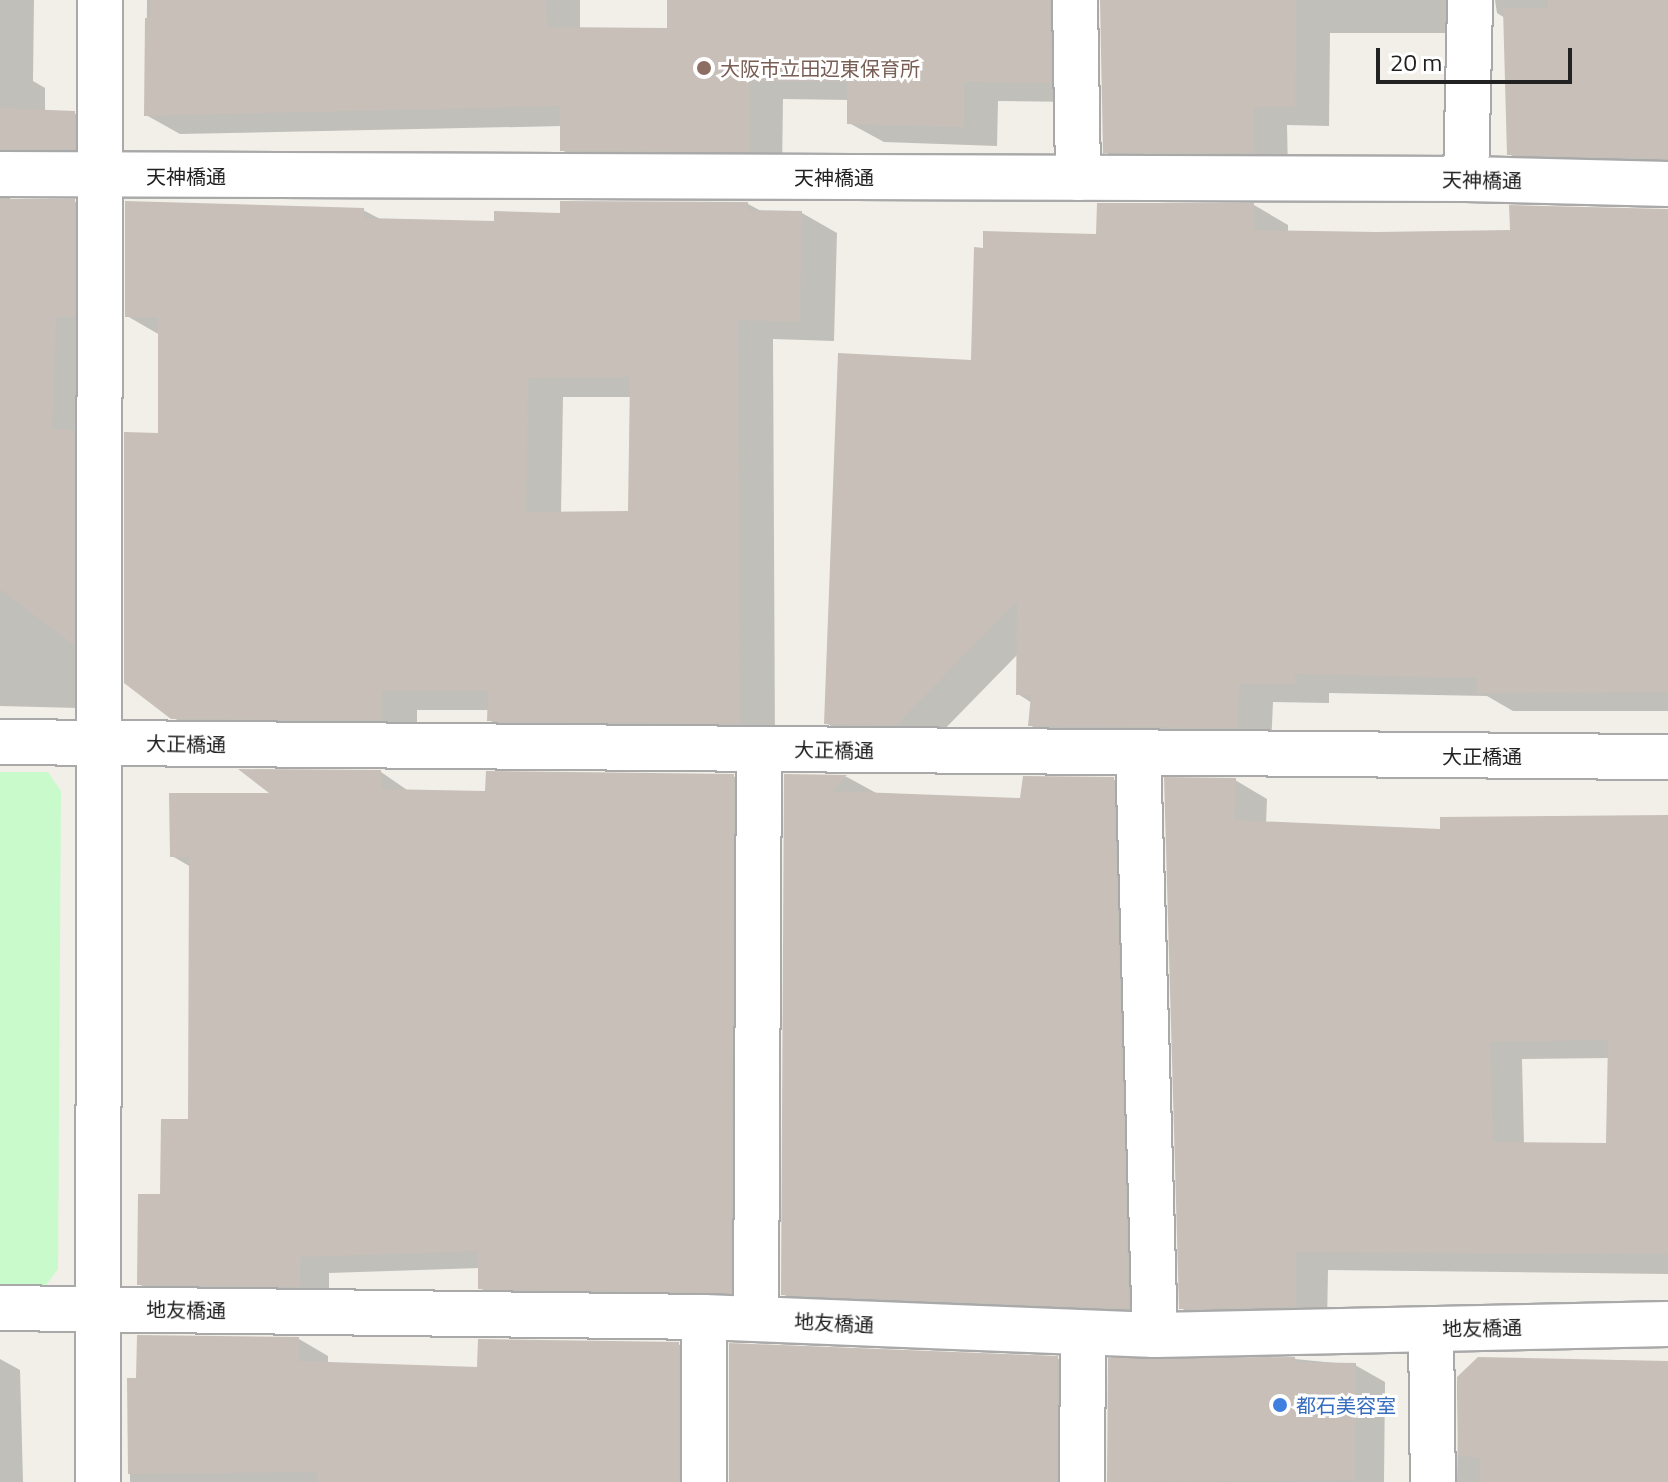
<!DOCTYPE html>
<html>
<head>
<meta charset="utf-8">
<style>
  body { margin:0 }
  #map { position:relative; width:1668px; height:1482px; overflow:hidden; background:#f2efe9; font-family:"Titillium Web","Noto Sans JP",sans-serif }
  div>[style] { position:absolute }
  [style*='--x'] { left:calc(var(--x)*1px); top:calc(var(--y)*1px); width:calc(var(--w)*1px); rotate:calc(var(--a)*1deg) }
  .park>* { inset:0; background:#c8facc }
  .shadow>* { inset:0; background:#0003 }
  .building>* { inset:0; background:#c7bfb8 }
  .roads { filter:drop-shadow(2px 0 #a9a9a9) drop-shadow(-2px 0 #a9a9a9) drop-shadow(0 2px #a9a9a9) drop-shadow(0 -2px #a9a9a9) }
  .street>* { height:44px; margin:-22px; padding:0 22px; transform-origin:22px; border-radius:22px; background:#fff }
  .dots>* { width:22px; height:22px; translate:-50% -50%; box-sizing:border-box; border:4px solid #fff; border-radius:50% }
  span { translate:-50% -50%; white-space:nowrap; text-align:center; line-height:1.15; -webkit-text-stroke:6px #fff; paint-order:stroke }
  .education-label { font-size:20px; color:#785e54 }
  .left { translate:0 -50%; text-align:left }
  .street-label { font-size:20px; color:#222 }
  .shop-label { font-size:20px; color:#366cbe }
  .scale { position:absolute; left:1376px; top:48px; width:196px; height:36px; box-sizing:border-box; border:4px solid #222; border-top:0; padding-left:10px; font-size:24px; line-height:28px; white-space:nowrap; color:#222; -webkit-text-stroke:6px #fff; paint-order:stroke }
</style>
</head>
<body>
<div id="map">
  <div class="park">
    <div style="clip-path:polygon(0 772px,48px 772px,61px 791px,58px 1269px,43px 1289px,0 1289px)"></div>
  </div>
  <div class="shadow">
    <div style="clip-path:polygon(0 0,34px 0,33px 81px,45px 88px,45px 112px,74px 113px,109px 133px,109px 168px,9px 194px,11px 201px,74px 201px,108px 221px,78px 708px,0 706px)"></div>
    <div style="clip-path:polygon(147px 0,580px 0,580px 29px,669px 30px,669px 0,1095px 0,1085px 102px,998px 101px,997px 146px,884px 142px,849px 123px,849px 100px,783px 99px,782px 170px,596px 170px,562px 150px,562px 126px,180px 134px,146px 115px)"></div>
    <div style="clip-path:polygon(1102px 0,1494px 0,1483px 6px,1479px 33px,1330px 33px,1329px 126px,1287px 125px,1288px 172px,1139px 171px,1105px 152px)"></div>
    <div style="clip-path:polygon(1495px 0,1668px 0,1668px 177px,1544px 174px,1509px 154px,1505px 18px,1497px 13px)"></div>
    <div style="clip-path:polygon(evenodd,748px 204px,763px 212px,802px 213px,837px 233px,834px 341px,773px 339px,775px 743px,525px 741px,489px 720px,489px 710px,417px 710px,417px 740px,209px 738px,172px 717px,160px 335px,127px 316px,363px 210px,382px 220px,496px 223px,748px 204px,563px 397px,632px 397px,630px 513px,561px 513px,563px 397px)"></div>
    <div style="clip-path:polygon(1254px 205px,1288px 225px,1288px 232px,1512px 232px,1668px 211px,1668px 711px,1513px 711px,1487px 696px,1329px 693px,1329px 703px,1273px 702px,1271px 747px,1064px 745px,1030px 725px,1032px 703px,1018px 694px,1018px 654px,930px 744px,860px 743px,826px 723px,973px 362px,1098px 236px)"></div>
    <div style="clip-path:polygon(381px 772px,410px 792px,487px 794px,733px 776px,763px 793px,760px 1309px,509px 1305px,480px 1288px,480px 1268px,329px 1273px,329px 1303px,169px 1301px,139px 1284px,190px 1121px,191px 867px,172px 856px,275px 795px)"></div>
    <div style="clip-path:polygon(786px 776px,847px 777px,878px 794px,1022px 800px,1113px 779px,1144px 797px,1160px 1326px,814px 1312px,783px 1294px)"></div>
    <div style="clip-path:polygon(evenodd,1235px 780px,1267px 799px,1266px 824px,1442px 831px,1668px 818px,1668px 1274px,1328px 1270px,1327px 1324px,1213px 1327px,1181px 1308px,1235px 780px,1609px 1058px,1608px 1145px,1524px 1144px,1522px 1059px,1609px 1058px)"></div>
    <div style="clip-path:polygon(299px 1339px,328px 1356px,328px 1364px,479px 1369px,678px 1344px,708px 1361px,708px 1482px,130px 1482px,129px 1380px)"></div>
    <div style="clip-path:polygon(1057px 1358px,1087px 1375px,1086px 1482px,731px 1482px)"></div>
    <div style="clip-path:polygon(0 1359px,20px 1370px,23px 1482px,0 1482px)"></div>
    <div style="clip-path:polygon(1295px 1359px,1355px 1365px,1385px 1382px,1384px 1482px,1109px 1482px,1110px 1360px)"></div>
    <div style="clip-path:polygon(1668px 1363px,1668px 1482px,1457px 1482px,1459px 1378px)"></div>
  </div>
  <div class="building">
    <div style="clip-path:polygon(150px 0,546px 0,547px 27px,667px 28px,667px 0,1050px 0,1051px 83px,964px 82px,964px 127px,847px 124px,847px 81px,749px 81px,749px 152px,560px 151px,560px 106px,144px 116px,145px 18px,150px 18px)"></div>
    <div style="clip-path:polygon(1100px 0,1296px 0,1295px 107px,1253px 107px,1254px 153px,1103px 153px)"></div>
    <div style="clip-path:polygon(1548px 0,1668px 0,1668px 159px,1507px 155px,1503px 8px,1548px 8px)"></div>
    <div style="clip-path:polygon(0 108px,75px 111px,75px 149px,0 149px)"></div>
    <div style="clip-path:polygon(0 199px,75px 199px,75px 317px,56px 317px,52px 429px,74px 430px,74px 645px,0 589px)"></div>
    <div style="clip-path:polygon(evenodd,125px 201px,364px 208px,364px 218px,494px 221px,494px 211px,560px 213px,560px 201px,748px 202px,748px 210px,802px 211px,800px 322px,738px 320px,740px 724px,487px 721px,488px 691px,382px 691px,382px 720px,171px 719px,124px 683px,124px 432px,158px 433px,158px 317px,125px 317px,125px 201px,630px 377px,628px 511px,526px 512px,528px 378px,630px 377px)"></div>
    <div style="clip-path:polygon(1097px 203px,1254px 203px,1254px 230px,1376px 232px,1510px 230px,1509px 205px,1668px 209px,1668px 692px,1477px 693px,1477px 678px,1295px 674px,1295px 684px,1239px 684px,1237px 728px,1028px 726px,1031px 695px,1016px 695px,1017px 601px,896px 725px,824px 724px,838px 353px,971px 360px,974px 247px,983px 248px,983px 231px,1096px 234px)"></div>
    <div style="clip-path:polygon(238px 769px,381px 770px,381px 789px,485px 791px,486px 771px,734px 774px,731px 1293px,478px 1289px,478px 1251px,300px 1257px,300px 1287px,137px 1285px,138px 1194px,160px 1194px,161px 1119px,188px 1119px,189px 857px,170px 857px,169px 793px,269px 793px)"></div>
    <div style="clip-path:polygon(784px 774px,847px 775px,832px 791px,1020px 798px,1023px 776px,1114px 777px,1129px 1309px,781px 1295px)"></div>
    <div style="clip-path:polygon(evenodd,1164px 777px,1236px 778px,1234px 820px,1440px 829px,1440px 817px,1668px 815px,1668px 1254px,1296px 1252px,1296px 1307px,1179px 1309px,1164px 777px,1608px 1040px,1606px 1143px,1493px 1142px,1490px 1042px,1608px 1040px)"></div>
    <div style="clip-path:polygon(137px 1335px,299px 1337px,299px 1361px,477px 1367px,478px 1339px,679px 1342px,679px 1482px,316px 1482px,317px 1472px,128px 1474px,127px 1378px,136px 1378px)"></div>
    <div style="clip-path:polygon(729px 1343px,1058px 1356px,1057px 1482px,729px 1482px)"></div>
    <div style="clip-path:polygon(1295px 1357px,1295px 1362px,1356px 1363px,1355px 1480px,1107px 1482px,1108px 1358px)"></div>
    <div style="clip-path:polygon(1478px 1357px,1668px 1361px,1668px 1482px,1480px 1482px,1480px 1458px,1458px 1456px,1457px 1395px,1457px 1377px)"></div>
  </div>
  <div class="roads">
    <div class="street">
      <div style="--x:1075;--y:0;--w:178;--a:89"></div>
      <div style="--x:0;--y:174;--w:1466;--a:0.2"></div>
      <div style="--x:1466;--y:179;--w:202;--a:1.4"></div>
      <div style="--x:1466;--y:179;--w:179;--a:-88.7"></div>
      <div style="--x:0;--y:742;--w:1668;--a:0.52"></div>
      <div style="--x:1138;--y:753;--w:582;--a:88.33"></div>
      <div style="--x:0;--y:1308;--w:704;--a:0.73"></div>
      <div style="--x:704;--y:1317;--w:451;--a:2.3"></div>
      <div style="--x:1155;--y:1335;--w:513;--a:-1.23"></div>
      <div style="--x:756;--y:1319;--w:570;--a:-89.7"></div>
      <div style="--x:1431;--y:1329;--w:153;--a:89.3"></div>
      <div style="--x:98;--y:1482;--w:1482;--a:-89.92"></div>
      <div style="--x:704;--y:1482;--w:165;--a:-90"></div>
      <div style="--x:1082;--y:1482;--w:148;--a:-89.6"></div>
    </div>
  </div>
  <div class="dots">
    <div style="left:704px;top:68px;background:#8d6e63"></div>
    <div style="left:1280px;top:1405px;background:#3f7fe0"></div>
  </div>
  <div class="education-label">
    <span class="left" style="left:720px;top:68px">大阪市立田辺東保育所</span>
  </div>
  <div class="street-label">
    <span style="left:186px;top:176px">天神橋通</span>
    <span style="left:834px;top:177px">天神橋通</span>
    <span style="left:1482px;top:180px;rotate:1deg">天神橋通</span>
    <span style="left:186px;top:744px;rotate:1deg">大正橋通</span>
    <span style="left:834px;top:750px;rotate:1deg">大正橋通</span>
    <span style="left:1482px;top:756px">大正橋通</span>
    <span style="left:186px;top:1310px;rotate:1deg">地友橋通</span>
    <span style="left:834px;top:1323px;rotate:3deg">地友橋通</span>
    <span style="left:1482px;top:1328px;rotate:-1deg">地友橋通</span>
  </div>
  <div class="shop-label">
    <span class="left" style="left:1296px;top:1405px">都石美容室</span>
  </div>
  <div class="scale">20 m</div>
</div>
</body>
</html>
